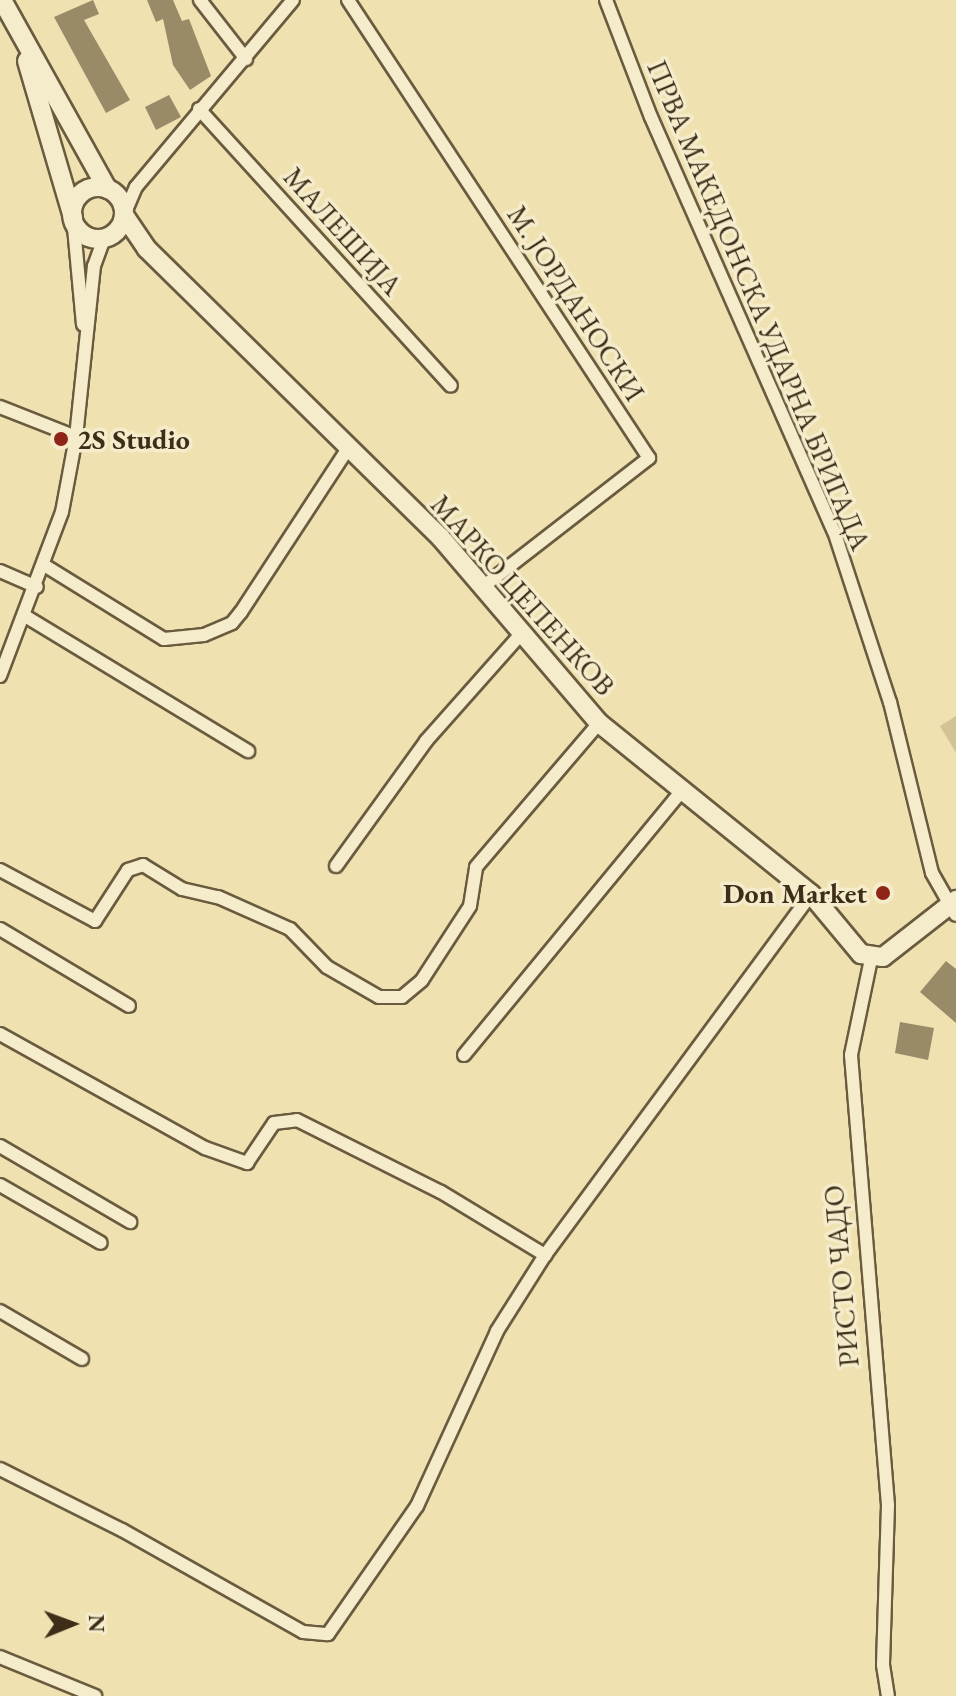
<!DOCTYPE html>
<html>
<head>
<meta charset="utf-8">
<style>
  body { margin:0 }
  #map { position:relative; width:956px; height:1696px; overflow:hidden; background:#efe1b0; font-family:"EB Garamond",serif }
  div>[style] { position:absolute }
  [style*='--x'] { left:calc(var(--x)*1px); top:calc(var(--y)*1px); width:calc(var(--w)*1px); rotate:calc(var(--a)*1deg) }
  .green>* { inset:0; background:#d1c396 }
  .building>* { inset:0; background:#9a8b68 }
  .roads { filter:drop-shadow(2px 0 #6a5b3f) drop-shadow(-2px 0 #6a5b3f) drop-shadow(0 2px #6a5b3f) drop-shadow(0 -2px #6a5b3f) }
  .street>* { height:12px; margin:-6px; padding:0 6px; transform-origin:6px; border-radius:6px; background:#f5eccc }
  .secondary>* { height:18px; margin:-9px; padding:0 9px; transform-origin:9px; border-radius:9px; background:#f5eccc }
  .secondary>.ring { margin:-9px; padding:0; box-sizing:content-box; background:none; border:18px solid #f5eccc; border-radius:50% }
  .dots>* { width:22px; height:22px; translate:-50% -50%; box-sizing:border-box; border:4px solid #f5eccc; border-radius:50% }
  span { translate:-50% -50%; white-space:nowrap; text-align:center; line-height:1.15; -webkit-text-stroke:7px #f5eccc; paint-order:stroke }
  .street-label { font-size:28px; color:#3e2e19 }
  .poi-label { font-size:28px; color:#3e2e19; font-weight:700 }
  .left { translate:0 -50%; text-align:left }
  .right { translate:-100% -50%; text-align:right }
  .north { position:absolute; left:32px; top:1584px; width:80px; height:80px; -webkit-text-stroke:6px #f5eccc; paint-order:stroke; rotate:89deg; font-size:22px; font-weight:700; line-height:32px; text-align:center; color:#3e2e19 }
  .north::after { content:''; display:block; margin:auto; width:28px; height:36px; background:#3e2e19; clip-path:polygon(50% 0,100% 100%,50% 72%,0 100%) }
</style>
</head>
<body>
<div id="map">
  <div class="green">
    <div style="clip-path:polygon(956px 716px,956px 753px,940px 726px)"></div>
  </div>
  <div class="building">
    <div style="clip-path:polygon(93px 0,99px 14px,84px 20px,130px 100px,106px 113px,54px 17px)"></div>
    <div style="clip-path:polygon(147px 0,173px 0,182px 21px,189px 19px,211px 76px,190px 90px,173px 65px,163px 19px,156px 22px)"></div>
    <div style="clip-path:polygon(169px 95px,181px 117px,156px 130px,145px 107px)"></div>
    <div style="clip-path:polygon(946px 961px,956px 969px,956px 1023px,920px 992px)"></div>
    <div style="clip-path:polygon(900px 1022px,934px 1028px,928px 1060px,895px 1053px)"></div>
  </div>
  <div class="roads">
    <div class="street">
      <div style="--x:200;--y:0;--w:75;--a:52.1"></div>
      <div style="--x:348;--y:0;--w:548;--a:56.69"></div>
      <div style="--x:649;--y:458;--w:209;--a:142.2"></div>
      <div style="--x:606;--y:0;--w:125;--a:69"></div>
      <div style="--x:651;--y:117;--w:453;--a:66.2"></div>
      <div style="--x:834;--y:531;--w:180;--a:71.9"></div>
      <div style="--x:890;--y:702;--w:176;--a:76.2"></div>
      <div style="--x:932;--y:873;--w:48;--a:60.3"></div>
      <div style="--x:199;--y:109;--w:374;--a:47.7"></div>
      <div style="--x:124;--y:215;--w:30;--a:-67"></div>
      <div style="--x:136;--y:187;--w:244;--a:-50"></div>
      <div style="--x:73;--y:217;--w:108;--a:84.7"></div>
      <div style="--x:0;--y:407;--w:82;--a:21.5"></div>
      <div style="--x:44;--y:565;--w:141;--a:31.7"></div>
      <div style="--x:164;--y:639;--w:40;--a:-5.7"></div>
      <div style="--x:204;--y:635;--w:30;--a:-23"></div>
      <div style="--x:232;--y:623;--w:14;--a:-51"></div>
      <div style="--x:241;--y:612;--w:194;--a:-56.8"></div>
      <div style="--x:0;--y:571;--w:40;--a:23.4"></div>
      <div style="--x:25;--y:616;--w:261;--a:31.2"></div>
      <div style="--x:0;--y:676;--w:175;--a:-69.3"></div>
      <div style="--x:62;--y:512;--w:76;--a:-79.4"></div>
      <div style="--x:76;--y:437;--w:172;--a:-84"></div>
      <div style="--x:94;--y:266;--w:29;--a:-70"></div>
      <div style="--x:336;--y:866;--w:154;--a:-54.2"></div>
      <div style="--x:426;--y:741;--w:143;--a:-48.4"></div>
      <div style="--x:0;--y:870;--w:108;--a:28.2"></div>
      <div style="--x:95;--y:921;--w:61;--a:-57.1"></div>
      <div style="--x:128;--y:870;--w:16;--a:-18"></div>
      <div style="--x:143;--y:865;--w:46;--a:31.6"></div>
      <div style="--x:182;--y:889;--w:37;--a:13"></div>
      <div style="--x:218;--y:897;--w:79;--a:24"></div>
      <div style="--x:290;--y:929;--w:53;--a:45.8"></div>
      <div style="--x:327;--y:967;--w:60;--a:30"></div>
      <div style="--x:379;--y:997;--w:23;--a:0"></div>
      <div style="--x:402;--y:997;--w:26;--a:-40"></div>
      <div style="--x:422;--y:980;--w:88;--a:-57"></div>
      <div style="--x:470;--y:906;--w:39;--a:-81"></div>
      <div style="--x:476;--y:867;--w:189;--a:-49.5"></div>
      <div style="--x:0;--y:929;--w:150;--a:30.8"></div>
      <div style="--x:871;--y:959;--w:98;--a:101.8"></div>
      <div style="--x:851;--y:1055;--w:452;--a:85.3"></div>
      <div style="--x:888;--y:1505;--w:160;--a:91.8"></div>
      <div style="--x:883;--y:1665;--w:31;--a:81"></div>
      <div style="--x:0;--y:1034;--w:235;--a:29.1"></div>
      <div style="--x:205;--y:1148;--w:45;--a:19.7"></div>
      <div style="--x:247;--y:1163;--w:48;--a:-56"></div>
      <div style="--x:274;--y:1123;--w:23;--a:-7"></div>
      <div style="--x:297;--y:1120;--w:161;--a:26.6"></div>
      <div style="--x:441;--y:1192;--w:122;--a:31.2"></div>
      <div style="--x:464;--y:1055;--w:341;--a:-50.5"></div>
      <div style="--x:0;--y:1146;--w:151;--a:30.3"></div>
      <div style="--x:0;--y:1185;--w:116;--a:29.9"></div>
      <div style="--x:0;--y:1311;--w:95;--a:30.3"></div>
      <div style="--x:0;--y:1469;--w:136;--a:26.6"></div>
      <div style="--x:122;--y:1530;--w:208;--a:29.4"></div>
      <div style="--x:303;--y:1632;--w:25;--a:5"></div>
      <div style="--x:328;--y:1634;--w:156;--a:-55.2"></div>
      <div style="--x:417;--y:1506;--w:192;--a:-65.4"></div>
      <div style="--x:497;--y:1331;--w:90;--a:-57.7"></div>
      <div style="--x:545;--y:1255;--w:448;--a:-53.6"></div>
      <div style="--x:0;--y:1657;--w:103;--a:22.3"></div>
    </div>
    <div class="secondary">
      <div style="--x:2;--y:0;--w:216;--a:60.9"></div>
      <div style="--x:27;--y:61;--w:163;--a:73.6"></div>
      <div class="ring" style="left:72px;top:187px;width:34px;height:34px"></div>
      <div style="--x:124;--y:215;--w:41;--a:55.9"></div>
      <div style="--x:147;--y:249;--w:412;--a:44.5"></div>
      <div style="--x:441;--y:538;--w:243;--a:49.5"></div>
      <div style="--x:599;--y:723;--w:272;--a:38.9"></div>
      <div style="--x:811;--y:894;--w:78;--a:50.2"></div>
      <div style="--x:861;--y:954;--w:22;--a:8"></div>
      <div style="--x:883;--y:957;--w:93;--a:-38"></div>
    </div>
  </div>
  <div class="dots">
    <div style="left:61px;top:439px;background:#8f2418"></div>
    <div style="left:883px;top:893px;background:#8f2418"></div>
  </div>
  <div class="street-label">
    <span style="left:343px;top:231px;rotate:48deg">МАЛЕШИЈА</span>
    <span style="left:576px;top:303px;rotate:57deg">М. ЈОРДАНОСКИ</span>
    <span style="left:759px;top:305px;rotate:67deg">ПРВА МАКЕДОНСКА УДАРНА БРИГАДА</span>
    <span style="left:523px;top:595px;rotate:48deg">МАРКО ЦЕПЕНКОВ</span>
    <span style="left:841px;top:1276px;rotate:-95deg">РИСТО ЧАДО</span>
  </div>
  <div class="poi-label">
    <span class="left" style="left:77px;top:439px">2S Studio</span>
    <span class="right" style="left:867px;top:893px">Don Market</span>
  </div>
  <div class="north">N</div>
</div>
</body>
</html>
